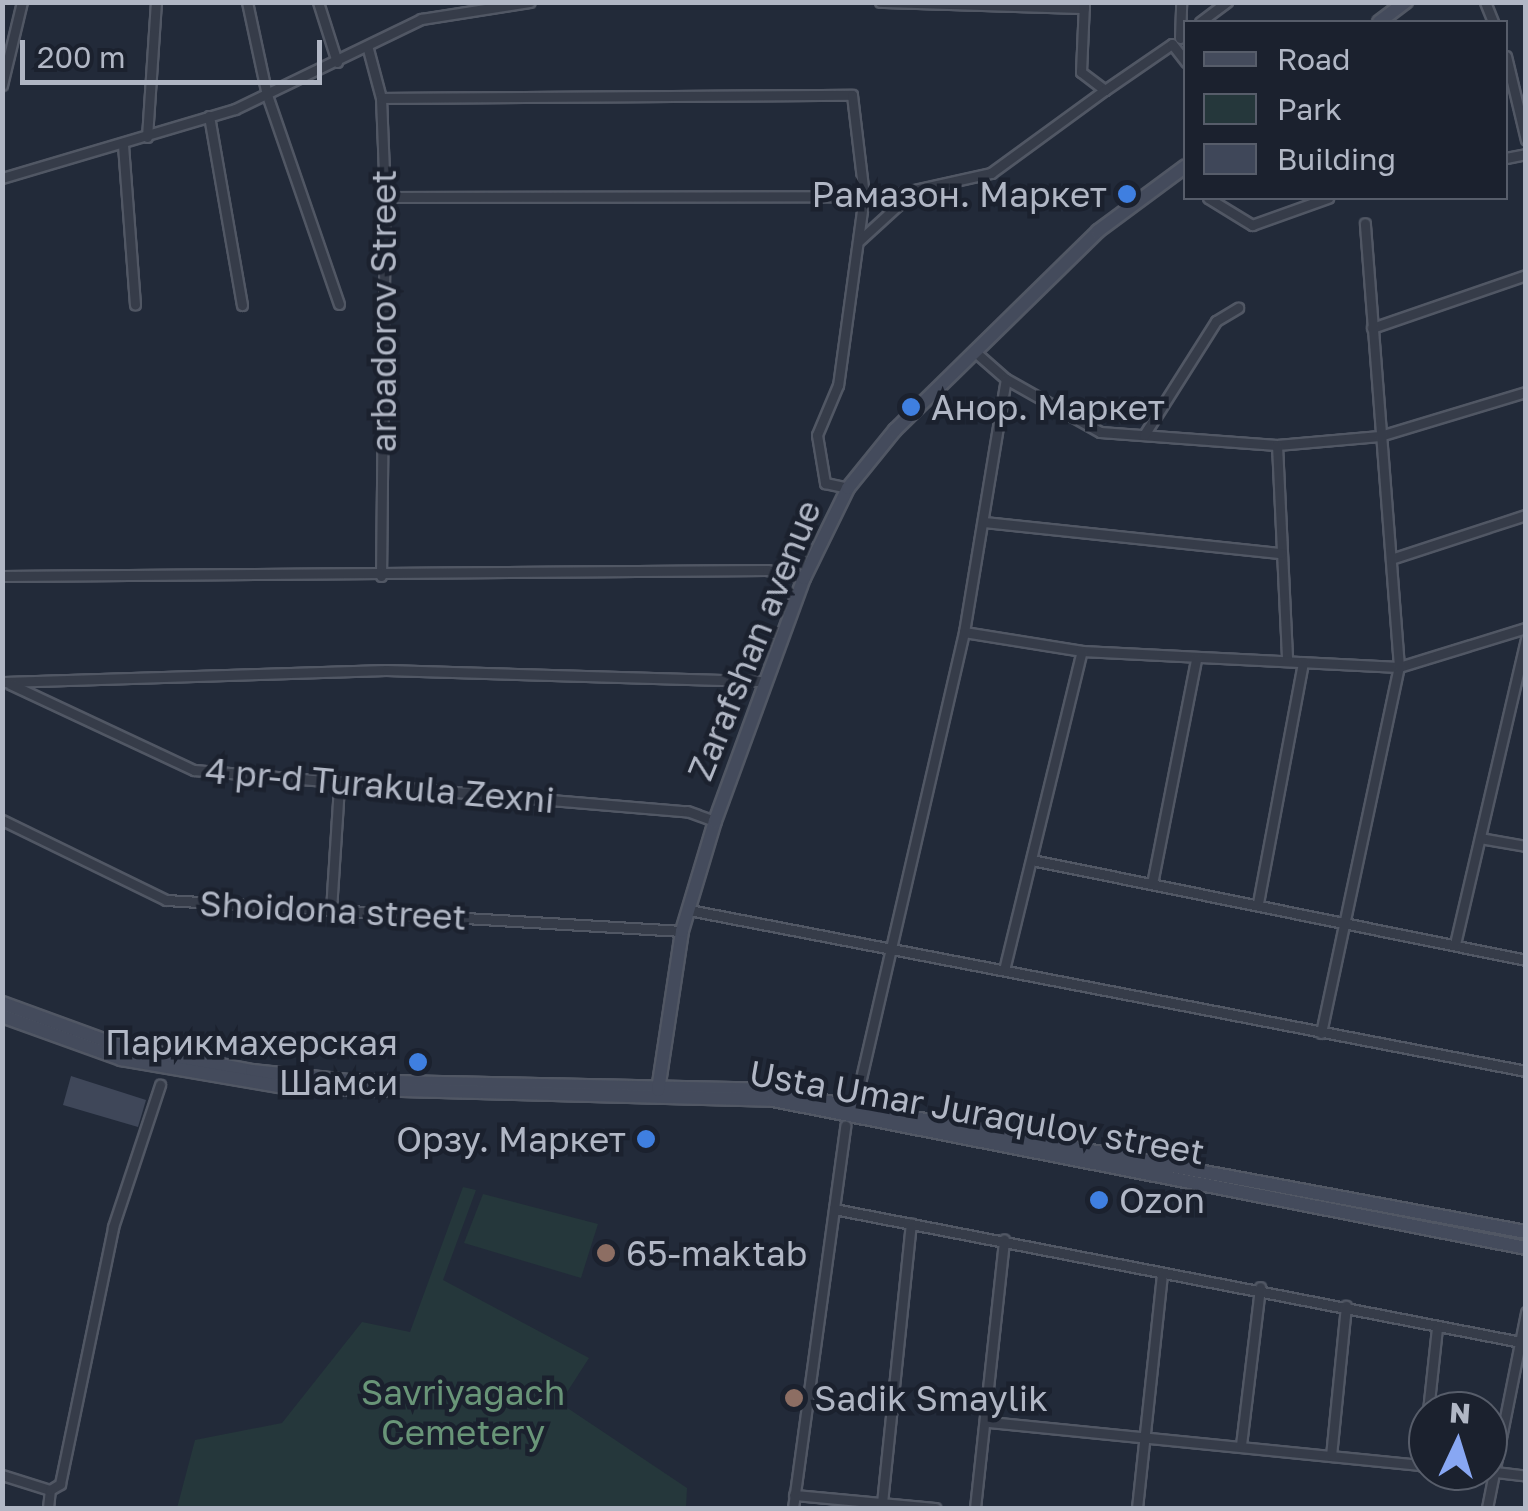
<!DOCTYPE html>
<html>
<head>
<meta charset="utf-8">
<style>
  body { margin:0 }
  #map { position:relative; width:1528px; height:1511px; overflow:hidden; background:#222a39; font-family:"Golos Text",sans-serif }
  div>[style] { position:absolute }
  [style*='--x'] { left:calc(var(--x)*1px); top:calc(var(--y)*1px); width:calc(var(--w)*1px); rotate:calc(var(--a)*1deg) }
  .green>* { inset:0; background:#25373b }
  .building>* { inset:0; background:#3f4759 }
  .roads { filter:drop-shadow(2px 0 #515764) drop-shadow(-2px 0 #515764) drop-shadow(0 2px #515764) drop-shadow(0 -2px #515764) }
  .minor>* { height:9px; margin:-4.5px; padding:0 4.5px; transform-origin:4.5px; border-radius:4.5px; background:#363c49 }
  .secondary>* { height:12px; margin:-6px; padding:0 6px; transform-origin:6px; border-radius:6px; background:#444b5c }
  .dots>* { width:28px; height:28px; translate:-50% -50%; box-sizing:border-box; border:5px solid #1b212e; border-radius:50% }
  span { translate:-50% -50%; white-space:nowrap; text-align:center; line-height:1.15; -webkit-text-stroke:9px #1b212e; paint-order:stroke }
  .poi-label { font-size:35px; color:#b1b7c5 }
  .right { translate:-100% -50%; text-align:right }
  .left { translate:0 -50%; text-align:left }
  .street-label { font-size:35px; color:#b1b7c5 }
  .park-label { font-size:35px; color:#699578 }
  .frame { position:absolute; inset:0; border:5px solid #b1b7c5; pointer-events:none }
  .legend { position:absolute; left:1183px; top:20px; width:325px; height:180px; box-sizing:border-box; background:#1b212e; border:2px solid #575d6a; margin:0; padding:12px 18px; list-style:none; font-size:30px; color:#b1b7c5 }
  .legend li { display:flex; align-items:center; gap:20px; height:50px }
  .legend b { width:50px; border:2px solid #575d6a }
  .north { position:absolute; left:1408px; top:1391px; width:100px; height:100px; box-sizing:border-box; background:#1b212e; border:2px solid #575d6a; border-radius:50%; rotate:4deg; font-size:28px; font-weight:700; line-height:40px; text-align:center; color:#b1b7c5 }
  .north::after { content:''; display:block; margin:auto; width:35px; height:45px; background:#88a7f3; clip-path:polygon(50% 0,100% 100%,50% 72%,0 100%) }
  .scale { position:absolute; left:20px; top:40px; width:302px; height:45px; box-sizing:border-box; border:5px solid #b1b7c5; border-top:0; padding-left:12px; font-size:30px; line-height:35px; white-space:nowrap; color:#b1b7c5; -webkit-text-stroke:8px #1b212e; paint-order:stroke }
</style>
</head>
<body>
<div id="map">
  <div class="green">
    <div style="clip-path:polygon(463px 1187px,476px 1190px,443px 1280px,589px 1358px,560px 1403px,687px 1488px,686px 1508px,177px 1508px,195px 1440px,282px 1423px,362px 1322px,410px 1332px)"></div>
    <div style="clip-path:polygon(483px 1194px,598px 1224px,581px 1278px,464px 1243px)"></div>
  </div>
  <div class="building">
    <div style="clip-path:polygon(71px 1076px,146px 1100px,138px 1127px,63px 1105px)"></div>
  </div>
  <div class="roads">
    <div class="minor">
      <div style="--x:247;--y:2;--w:95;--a:77.9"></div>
      <div style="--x:267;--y:95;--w:221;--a:71"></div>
      <div style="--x:318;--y:2;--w:63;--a:72.4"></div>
      <div style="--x:880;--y:2;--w:204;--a:1.7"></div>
      <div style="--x:1485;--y:2;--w:22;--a:68"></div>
      <div style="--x:1084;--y:3;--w:69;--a:92.5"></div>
      <div style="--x:1081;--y:72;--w:30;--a:37"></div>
      <div style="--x:1105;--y:90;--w:81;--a:-34.5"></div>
      <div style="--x:1172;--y:44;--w:23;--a:52"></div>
      <div style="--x:1200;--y:22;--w:34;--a:-37"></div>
      <div style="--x:1180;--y:38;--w:36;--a:-88"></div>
      <div style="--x:368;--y:49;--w:51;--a:75.1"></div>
      <div style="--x:381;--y:98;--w:99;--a:87.7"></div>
      <div style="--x:385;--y:197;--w:379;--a:90.6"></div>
      <div style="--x:1506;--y:56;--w:86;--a:76.6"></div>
      <div style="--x:2;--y:85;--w:85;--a:-76.5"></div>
      <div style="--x:381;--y:98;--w:471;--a:-0.4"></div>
      <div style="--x:852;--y:95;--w:102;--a:83.2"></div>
      <div style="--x:864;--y:196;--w:19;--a:3"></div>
      <div style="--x:883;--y:197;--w:111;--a:-12.5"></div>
      <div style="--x:991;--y:173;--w:141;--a:-36.1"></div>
      <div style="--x:209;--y:116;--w:192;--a:80.1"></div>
      <div style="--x:147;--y:137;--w:135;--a:-86.2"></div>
      <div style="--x:123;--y:145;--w:160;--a:85.7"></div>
      <div style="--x:1506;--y:158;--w:20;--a:-11"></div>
      <div style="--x:2;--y:178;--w:243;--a:-16.5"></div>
      <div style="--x:235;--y:109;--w:207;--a:-25.8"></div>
      <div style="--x:421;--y:19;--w:110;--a:-8.9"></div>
      <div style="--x:385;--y:197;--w:479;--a:-0.1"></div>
      <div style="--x:864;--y:196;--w:191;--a:97.8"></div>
      <div style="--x:838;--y:385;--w:54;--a:112.8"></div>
      <div style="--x:817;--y:435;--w:49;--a:80.5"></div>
      <div style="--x:825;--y:483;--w:24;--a:12"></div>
      <div style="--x:1208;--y:198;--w:52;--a:31.5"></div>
      <div style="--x:1252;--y:225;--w:81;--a:-19.6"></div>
      <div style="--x:860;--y:240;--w:64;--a:-42.5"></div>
      <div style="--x:1372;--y:328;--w:163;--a:-19"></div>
      <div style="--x:974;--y:351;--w:43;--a:41.2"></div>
      <div style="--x:1006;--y:379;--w:108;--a:29.4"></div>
      <div style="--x:1100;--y:432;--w:177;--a:4.2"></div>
      <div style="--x:1277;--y:445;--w:103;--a:-5"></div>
      <div style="--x:1380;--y:436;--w:152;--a:-16.8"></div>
      <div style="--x:1144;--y:435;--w:135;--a:-57.7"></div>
      <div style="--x:1216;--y:321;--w:26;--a:-31"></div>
      <div style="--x:1277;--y:445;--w:214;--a:87.3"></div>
      <div style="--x:984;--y:522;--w:299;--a:6"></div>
      <div style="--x:1391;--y:559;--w:142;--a:-18.1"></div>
      <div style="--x:2;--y:576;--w:765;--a:-0.45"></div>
      <div style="--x:767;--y:570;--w:38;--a:12"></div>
      <div style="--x:964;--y:632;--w:120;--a:9.1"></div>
      <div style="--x:1082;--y:651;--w:317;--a:2.9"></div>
      <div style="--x:1399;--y:667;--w:133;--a:-17.1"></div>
      <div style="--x:4;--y:682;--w:382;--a:-1.8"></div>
      <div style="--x:386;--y:670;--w:379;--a:1.7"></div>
      <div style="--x:10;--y:684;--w:203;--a:25.1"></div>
      <div style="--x:194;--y:770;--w:495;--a:4.8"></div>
      <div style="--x:687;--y:811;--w:30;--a:20"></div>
      <div style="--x:2;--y:820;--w:182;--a:26"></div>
      <div style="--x:166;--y:900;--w:517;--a:3.44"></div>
      <div style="--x:1480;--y:838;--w:47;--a:9.9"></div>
      <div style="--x:1032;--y:860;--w:504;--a:11.44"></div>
      <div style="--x:1152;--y:884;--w:229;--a:-78.9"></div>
      <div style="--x:1258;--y:903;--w:245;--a:-79.4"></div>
      <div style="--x:331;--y:910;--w:125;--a:-86.3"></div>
      <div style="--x:689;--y:910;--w:852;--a:10.89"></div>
      <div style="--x:1455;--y:944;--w:313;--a:-76.9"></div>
      <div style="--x:1004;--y:970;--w:328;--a:-76.3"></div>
      <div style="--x:1321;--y:1033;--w:374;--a:-78"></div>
      <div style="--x:1399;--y:667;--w:445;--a:-94.4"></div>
      <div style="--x:859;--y:1087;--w:467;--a:-77"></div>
      <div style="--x:964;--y:632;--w:256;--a:-80.6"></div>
      <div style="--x:834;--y:1209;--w:705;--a:10.96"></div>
      <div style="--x:989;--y:1422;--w:441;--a:5.7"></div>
      <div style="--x:1241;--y:1445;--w:159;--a:-83.1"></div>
      <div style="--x:1331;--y:1456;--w:151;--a:-84.3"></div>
      <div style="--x:1422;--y:1466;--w:139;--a:-83.8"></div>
      <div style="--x:1488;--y:1471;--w:38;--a:7"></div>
      <div style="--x:2;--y:1475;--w:50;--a:17.4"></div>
      <div style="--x:794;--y:1495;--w:142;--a:5.3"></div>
      <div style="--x:882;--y:1503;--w:281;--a:-84.1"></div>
      <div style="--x:48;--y:1508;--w:18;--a:-84"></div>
      <div style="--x:50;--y:1490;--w:12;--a:-31"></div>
      <div style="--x:60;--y:1484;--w:262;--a:-78.3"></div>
      <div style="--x:113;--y:1227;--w:150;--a:-71.7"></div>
      <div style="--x:793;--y:1508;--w:386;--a:-82.2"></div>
      <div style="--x:975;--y:1508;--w:270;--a:-83.8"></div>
      <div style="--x:1137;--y:1508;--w:235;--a:-83.9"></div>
      <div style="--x:1487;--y:1508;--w:200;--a:-78.7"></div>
    </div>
    <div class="secondary">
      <div style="--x:1379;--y:22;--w:34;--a:-37"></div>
      <div style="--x:2;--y:1003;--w:126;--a:20"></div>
      <div style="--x:120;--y:1046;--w:134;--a:10.7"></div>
      <div style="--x:252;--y:1071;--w:100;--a:5.8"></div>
      <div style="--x:351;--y:1081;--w:413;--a:1.2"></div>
      <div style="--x:764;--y:1090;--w:775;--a:10.56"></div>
      <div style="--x:2;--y:1016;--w:127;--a:19.9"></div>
      <div style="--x:121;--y:1059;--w:166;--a:9.7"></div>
      <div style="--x:285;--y:1087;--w:488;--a:1.5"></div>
      <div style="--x:773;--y:1100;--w:767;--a:11.12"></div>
      <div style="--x:658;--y:1090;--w:161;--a:-81.4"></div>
      <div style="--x:682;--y:931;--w:115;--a:-73.3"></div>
      <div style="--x:715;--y:821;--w:259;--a:-69.9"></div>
      <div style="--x:804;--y:578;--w:100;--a:-63.9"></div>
      <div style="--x:848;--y:488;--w:75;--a:-51"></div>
      <div style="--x:895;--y:430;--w:284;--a:-44.4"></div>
      <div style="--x:1098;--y:231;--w:109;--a:-36.5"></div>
    </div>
  </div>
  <div class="dots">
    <div style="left:1127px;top:194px;background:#3f7fe0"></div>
    <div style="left:911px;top:407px;background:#3f7fe0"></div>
    <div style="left:418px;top:1062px;background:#3f7fe0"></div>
    <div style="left:646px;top:1139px;background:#3f7fe0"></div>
    <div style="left:1099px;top:1200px;background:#3f7fe0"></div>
    <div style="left:606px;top:1253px;background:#8d6e63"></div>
    <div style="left:794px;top:1398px;background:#8d6e63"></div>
  </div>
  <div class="poi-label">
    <span class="right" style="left:1107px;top:194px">Рамазон. Маркет</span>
    <span class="left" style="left:931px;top:407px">Анор. Маркет</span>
    <span class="right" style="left:398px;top:1062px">Парикмахерская<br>Шамси</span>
    <span class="right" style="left:626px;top:1139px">Орзу. Маркет</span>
    <span class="left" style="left:1119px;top:1200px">Ozon</span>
    <span class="left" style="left:626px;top:1253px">65-maktab</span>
    <span class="left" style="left:814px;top:1398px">Sadik Smaylik</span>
  </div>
  <div class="street-label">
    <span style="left:383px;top:311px;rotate:-90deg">arbadorov Street</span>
    <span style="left:754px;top:640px;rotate:-68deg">Zarafshan avenue</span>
    <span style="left:380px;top:785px;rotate:5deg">4 pr-d Turakula Zexni</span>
    <span style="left:333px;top:910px;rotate:3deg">Shoidona street</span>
    <span style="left:977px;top:1112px;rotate:10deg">Usta Umar Juraqulov street</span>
  </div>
  <div class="park-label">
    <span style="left:463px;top:1412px">Savriyagach<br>Cemetery</span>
  </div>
  <div class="frame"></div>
  <ul class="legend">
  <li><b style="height:12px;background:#444b5c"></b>Road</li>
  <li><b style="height:28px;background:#25373b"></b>Park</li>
  <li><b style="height:28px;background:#3f4759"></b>Building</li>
  </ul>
  <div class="north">N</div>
  <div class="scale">200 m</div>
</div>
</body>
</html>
